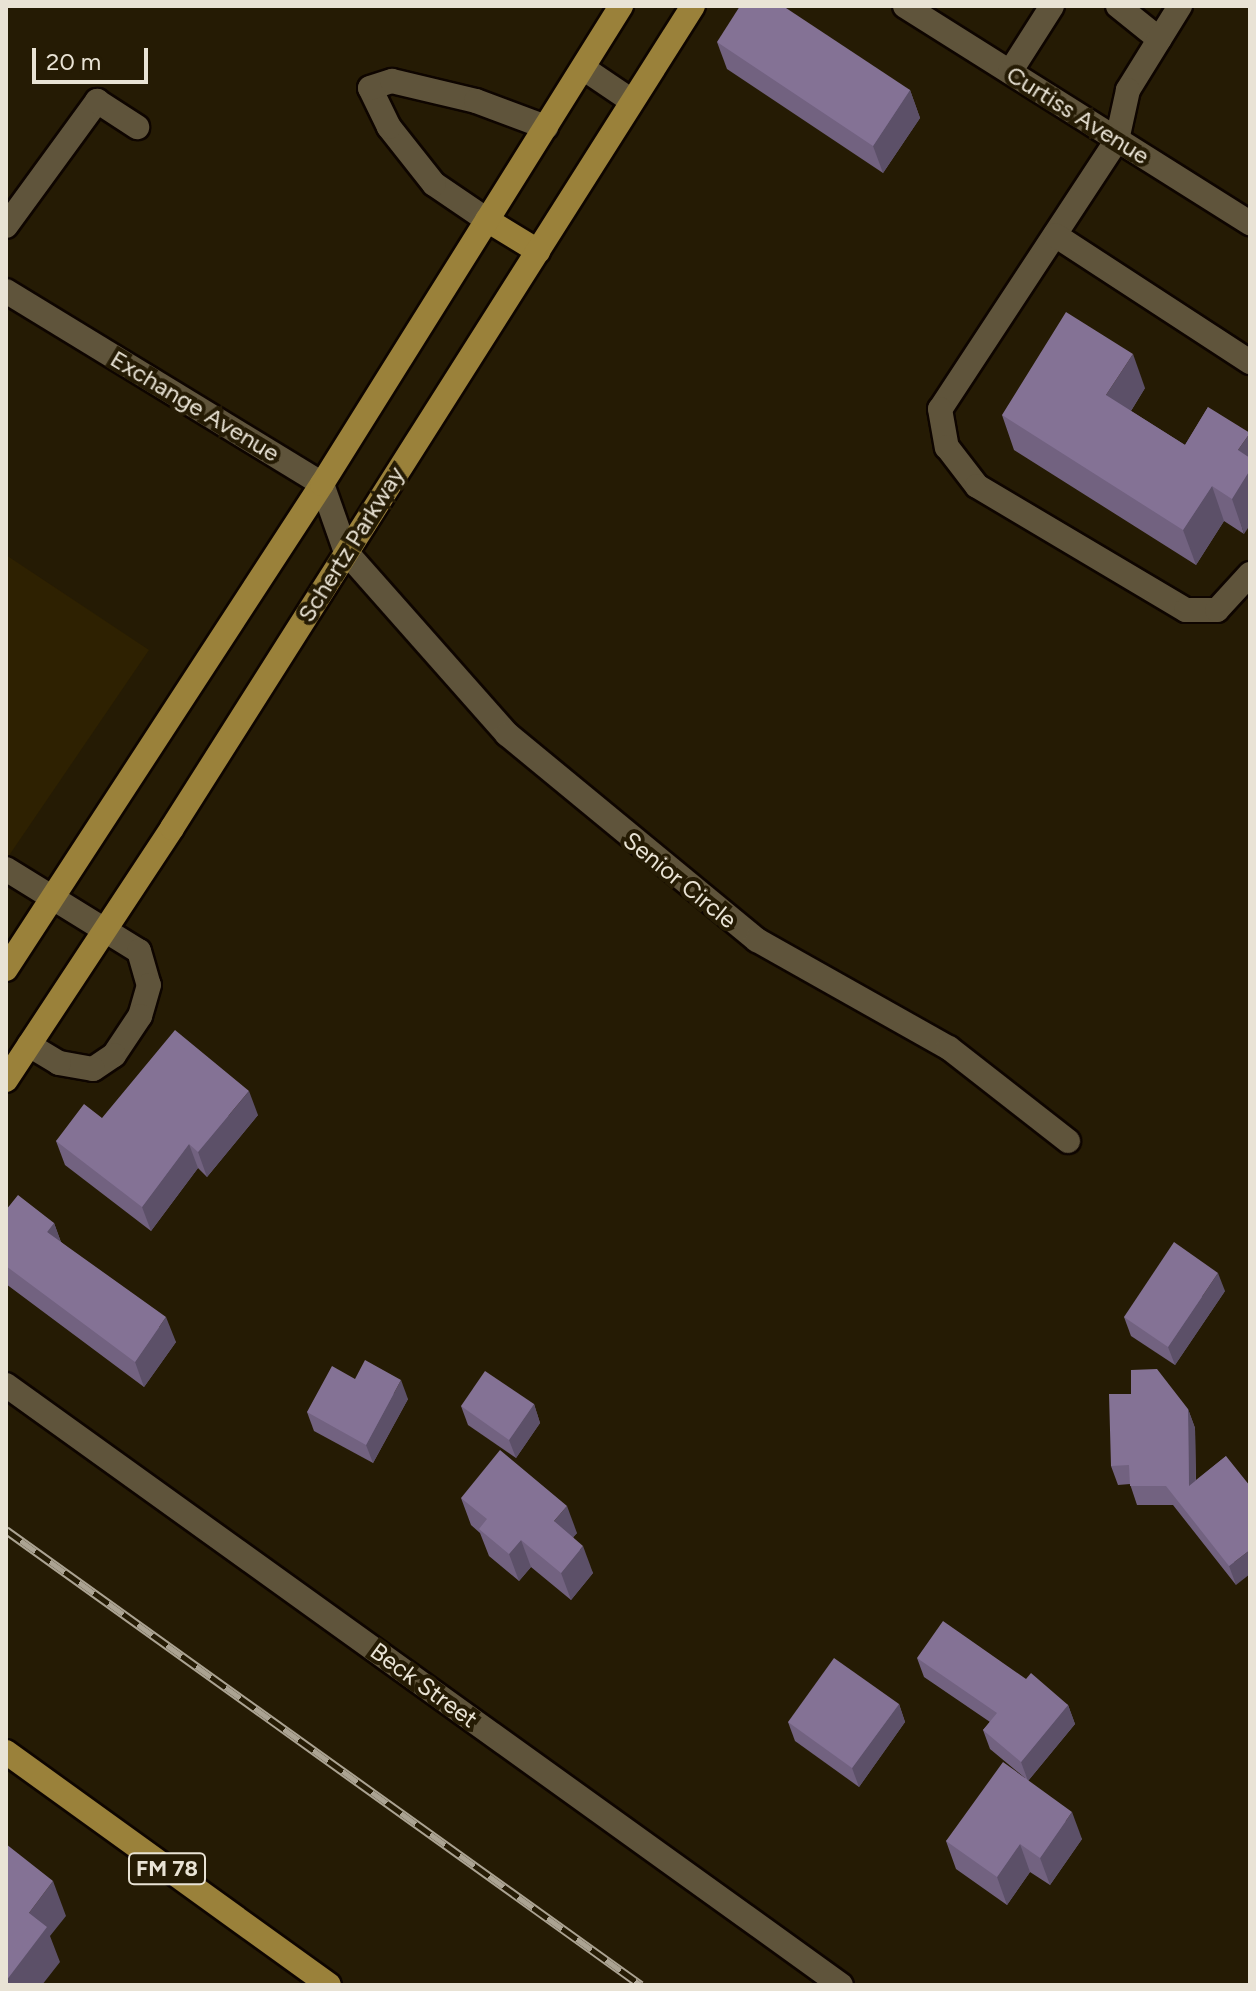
<!DOCTYPE html>
<html>
<head>
<meta charset="utf-8">
<style>
  body { margin:0 }
  #map { position:relative; width:1256px; height:1991px; overflow:hidden; background:#251b04; font-family:Figtree,sans-serif }
  div>[style] { position:absolute }
  [style*='--x'] { left:calc(var(--x)*1px); top:calc(var(--y)*1px); width:calc(var(--w)*1px); rotate:calc(var(--a)*1deg) }
  .built>* { inset:0; background:#2e2101 }
  .roads { filter:drop-shadow(2px 0 #0e0500) drop-shadow(-2px 0 #0e0500) drop-shadow(0 2px #0e0500) drop-shadow(0 -2px #0e0500) }
  .minor>* { height:24px; margin:-12px; padding:0 12px; transform-origin:12px; border-radius:12px; background:#5f543b }
  .major>* { height:24px; margin:-12px; padding:0 12px; transform-origin:12px; border-radius:12px; background:#9a813a }
  .rail>* { height:9px; margin-top:-4.5px; transform-origin:0; background:repeating-linear-gradient(90deg,#251b04 0 18px,#aba392 0 36px); box-sizing:border-box; border-block:2px solid #aba392 }
  .wall>* { inset:0; background:#726280 }
  .shaded-wall>* { inset:0; background:#5c5068 }
  .building>* { inset:0; background:#847295 }
  span { translate:-50% -50%; white-space:nowrap; text-align:center; line-height:1.15; -webkit-text-stroke:8px #251b04; paint-order:stroke }
  .shield-label span { padding:2px 6px; background:#251b04; border:2px solid; border-radius:6px; -webkit-text-stroke-width:0 }
  .shield-label { font-size:22px; color:#e9e3d5; font-weight:700 }
  .street-label { font-size:24px; color:#e9e3d5 }
  .frame { position:absolute; inset:0; border:8px solid #e9e3d5; pointer-events:none }
  .scale { position:absolute; left:32px; top:48px; width:116px; height:36px; box-sizing:border-box; border:4px solid #e9e3d5; border-top:0; padding-left:10px; font-size:24px; line-height:28px; white-space:nowrap; color:#e9e3d5; -webkit-text-stroke:6px #251b04; paint-order:stroke }
</style>
</head>
<body>
<div id="map">
  <div class="built">
    <div style="clip-path:polygon(6px 555px,149px 650px,6px 860px)"></div>
  </div>
  <div class="roads">
    <div class="minor">
      <div style="--x:905;--y:6;--w:408;--a:32.2"></div>
      <div style="--x:1118;--y:6;--w:53;--a:38.8"></div>
      <div style="--x:1180;--y:6;--w:99;--a:121.8"></div>
      <div style="--x:1128;--y:90;--w:51;--a:102.4"></div>
      <div style="--x:1117;--y:140;--w:322;--a:123.3"></div>
      <div style="--x:940;--y:409;--w:39;--a:80"></div>
      <div style="--x:947;--y:447;--w:49;--a:52.4"></div>
      <div style="--x:977;--y:486;--w:243;--a:30.7"></div>
      <div style="--x:1186;--y:610;--w:31;--a:0"></div>
      <div style="--x:1217;--y:610;--w:49;--a:-47.5"></div>
      <div style="--x:583;--y:68;--w:59;--a:34"></div>
      <div style="--x:1010;--y:72;--w:78;--a:-57.5"></div>
      <div style="--x:487;--y:220;--w:64;--a:-145.8"></div>
      <div style="--x:434;--y:184;--w:73;--a:-128.3"></div>
      <div style="--x:389;--y:127;--w:43;--a:-116"></div>
      <div style="--x:370;--y:88;--w:23;--a:-18"></div>
      <div style="--x:392;--y:81;--w:86;--a:13.4"></div>
      <div style="--x:476;--y:101;--w:75;--a:20.4"></div>
      <div style="--x:6;--y:226;--w:155;--a:-53.9"></div>
      <div style="--x:97;--y:101;--w:48;--a:33"></div>
      <div style="--x:1055;--y:235;--w:233;--a:33.1"></div>
      <div style="--x:6;--y:291;--w:370;--a:31.4"></div>
      <div style="--x:322;--y:484;--w:72;--a:70.6"></div>
      <div style="--x:346;--y:552;--w:243;--a:48.5"></div>
      <div style="--x:507;--y:734;--w:324;--a:39.5"></div>
      <div style="--x:757;--y:940;--w:220;--a:29.4"></div>
      <div style="--x:949;--y:1048;--w:151;--a:38"></div>
      <div style="--x:6;--y:869;--w:156;--a:31.7"></div>
      <div style="--x:139;--y:951;--w:35;--a:74"></div>
      <div style="--x:149;--y:985;--w:32;--a:106"></div>
      <div style="--x:140;--y:1016;--w:47;--a:123.7"></div>
      <div style="--x:114;--y:1055;--w:25;--a:146"></div>
      <div style="--x:93;--y:1069;--w:35;--a:-170"></div>
      <div style="--x:59;--y:1063;--w:35;--a:-149"></div>
      <div style="--x:6;--y:1385;--w:1028;--a:35.7"></div>
    </div>
    <div class="major">
      <div style="--x:487;--y:220;--w:60;--a:31.3"></div>
      <div style="--x:6;--y:969;--w:579;--a:-56.91"></div>
      <div style="--x:322;--y:484;--w:564;--a:-57.97"></div>
      <div style="--x:6;--y:1080;--w:302;--a:-56.6"></div>
      <div style="--x:172;--y:828;--w:973;--a:-57.63"></div>
      <div style="--x:6;--y:1752;--w:398;--a:35.8"></div>
    </div>
  </div>
  <div class="rail">
    <div style="--x:6;--y:1530;--w:781;--a:35.62"></div>
  </div>
  <div class="wall">
    <div style="clip-path:polygon(717px 42px,910px 90px,920px 118px,883px 173px,727px 69px)"></div>
    <div style="clip-path:polygon(1145px 388px,1131px 411px,1185px 445px,1208px 407px,1244px 534px,1224px 521px,1196px 565px,1014px 450px,1002px 415px)"></div>
    <div style="clip-path:polygon(258px 1115px,207px 1177px,198px 1168px,151px 1231px,65px 1165px,56px 1141px,102px 1118px)"></div>
    <div style="clip-path:polygon(6px 1210px,54px 1223px,61px 1242px,176px 1342px,144px 1387px,6px 1284px)"></div>
    <div style="clip-path:polygon(1225px 1291px,1175px 1365px,1131px 1336px,1124px 1317px)"></div>
    <div style="clip-path:polygon(355px 1379px,408px 1399px,373px 1463px,314px 1431px,307px 1412px)"></div>
    <div style="clip-path:polygon(534px 1404px,540px 1423px,516px 1458px,468px 1425px,461px 1406px)"></div>
    <div style="clip-path:polygon(1188px 1409px,1195px 1428px,1196px 1480px,1226px 1456px,1236px 1585px,1173px 1505px,1137px 1505px,1130px 1484px,1118px 1485px,1111px 1466px)"></div>
    <div style="clip-path:polygon(461px 1498px,577px 1533px,573px 1537px,593px 1573px,571px 1600px,531px 1567px,519px 1581px,489px 1556px,480px 1533px,471px 1525px)"></div>
    <div style="clip-path:polygon(917px 1658px,1026px 1679px,1068px 1705px,1075px 1724px,1028px 1781px,1082px 1839px,1050px 1885px,1030px 1872px,1007px 1905px,956px 1869px,946px 1841px,1025px 1778px,990px 1749px,983px 1730px,990px 1722px,924px 1677px)"></div>
    <div style="clip-path:polygon(899px 1704px,905px 1722px,859px 1787px,795px 1741px,788px 1722px)"></div>
  </div>
  <div class="shaded-wall">
    <div style="clip-path:polygon(910px 90px,920px 118px,883px 173px,873px 146px)"></div>
    <div style="clip-path:polygon(1133px 354px,1145px 388px,1119px 430px,1106px 395px)"></div>
    <div style="clip-path:polygon(1250px 433px,1250px 525px,1244px 534px,1232px 499px,1238px 450px)"></div>
    <div style="clip-path:polygon(1212px 486px,1224px 521px,1196px 565px,1183px 530px)"></div>
    <div style="clip-path:polygon(249px 1091px,258px 1115px,207px 1177px,198px 1152px)"></div>
    <div style="clip-path:polygon(189px 1144px,198px 1168px,151px 1231px,142px 1207px)"></div>
    <div style="clip-path:polygon(54px 1223px,63px 1248px,47px 1232px)"></div>
    <div style="clip-path:polygon(1218px 1273px,1225px 1291px,1175px 1365px,1168px 1347px)"></div>
    <div style="clip-path:polygon(166px 1317px,176px 1342px,144px 1387px,135px 1362px)"></div>
    <div style="clip-path:polygon(401px 1380px,408px 1399px,373px 1463px,366px 1445px)"></div>
    <div style="clip-path:polygon(534px 1404px,540px 1423px,516px 1458px,509px 1440px)"></div>
    <div style="clip-path:polygon(1188px 1409px,1195px 1428px,1196px 1504px,1189px 1486px)"></div>
    <div style="clip-path:polygon(567px 1506px,577px 1533px,564px 1548px,554px 1521px)"></div>
    <div style="clip-path:polygon(521px 1540px,531px 1567px,519px 1581px,509px 1554px)"></div>
    <div style="clip-path:polygon(583px 1546px,593px 1573px,571px 1600px,561px 1573px)"></div>
    <div style="clip-path:polygon(1250px 1550px,1250px 1574px,1236px 1585px,1229px 1566px)"></div>
    <div style="clip-path:polygon(899px 1704px,905px 1722px,859px 1787px,852px 1768px)"></div>
    <div style="clip-path:polygon(1068px 1705px,1075px 1724px,1028px 1781px,1021px 1762px)"></div>
    <div style="clip-path:polygon(1072px 1812px,1082px 1839px,1050px 1885px,1040px 1858px)"></div>
    <div style="clip-path:polygon(1020px 1844px,1030px 1872px,1007px 1905px,997px 1877px)"></div>
    <div style="clip-path:polygon(53px 1881px,66px 1916px,50px 1936px,60px 1962px,42px 1985px,6px 1985px,6px 1981px,29px 1913px)"></div>
  </div>
  <div class="building">
    <div style="clip-path:polygon(740px 6px,783px 6px,910px 90px,873px 146px,717px 42px)"></div>
    <div style="clip-path:polygon(1066px 312px,1133px 354px,1106px 395px,1185px 445px,1208px 407px,1250px 433px,1238px 450px,1250px 458px,1250px 470px,1232px 499px,1212px 486px,1183px 530px,1002px 415px)"></div>
    <div style="clip-path:polygon(175px 1030px,249px 1091px,198px 1152px,189px 1144px,142px 1207px,56px 1141px,84px 1104px,102px 1118px)"></div>
    <div style="clip-path:polygon(18px 1195px,54px 1223px,47px 1232px,166px 1317px,135px 1362px,6px 1266px,6px 1210px)"></div>
    <div style="clip-path:polygon(1174px 1242px,1218px 1273px,1168px 1347px,1124px 1317px)"></div>
    <div style="clip-path:polygon(365px 1360px,401px 1380px,366px 1445px,307px 1412px,332px 1366px,355px 1379px)"></div>
    <div style="clip-path:polygon(1157px 1369px,1188px 1409px,1189px 1486px,1226px 1456px,1250px 1486px,1250px 1550px,1229px 1566px,1166px 1486px,1130px 1486px,1129px 1465px,1111px 1466px,1109px 1394px,1131px 1394px,1131px 1370px)"></div>
    <div style="clip-path:polygon(485px 1371px,534px 1404px,509px 1440px,461px 1406px)"></div>
    <div style="clip-path:polygon(500px 1450px,567px 1506px,554px 1521px,583px 1546px,561px 1573px,521px 1540px,509px 1554px,479px 1529px,487px 1519px,461px 1498px)"></div>
    <div style="clip-path:polygon(943px 1621px,1026px 1679px,1031px 1673px,1068px 1705px,1021px 1762px,983px 1730px,997px 1713px,917px 1658px)"></div>
    <div style="clip-path:polygon(834px 1658px,899px 1704px,852px 1768px,788px 1722px)"></div>
    <div style="clip-path:polygon(1003px 1762px,1072px 1812px,1040px 1858px,1020px 1844px,997px 1877px,946px 1841px)"></div>
    <div style="clip-path:polygon(6px 1844px,53px 1881px,29px 1913px,47px 1927px,6px 1981px)"></div>
  </div>
  <div class="shield-label">
    <span style="left:167px;top:1869px">FM 78</span>
  </div>
  <div class="street-label">
    <span style="left:1078px;top:115px;rotate:32deg">Curtiss Avenue</span>
    <span style="left:195px;top:406px;rotate:31deg">Exchange Avenue</span>
    <span style="left:351px;top:544px;rotate:-58deg">Schertz Parkway</span>
    <span style="left:680px;top:880px;rotate:39deg">Senior Circle</span>
    <span style="left:424px;top:1685px;rotate:36deg">Beck Street</span>
  </div>
  <div class="frame"></div>
  <div class="scale">20 m</div>
</div>
</body>
</html>
